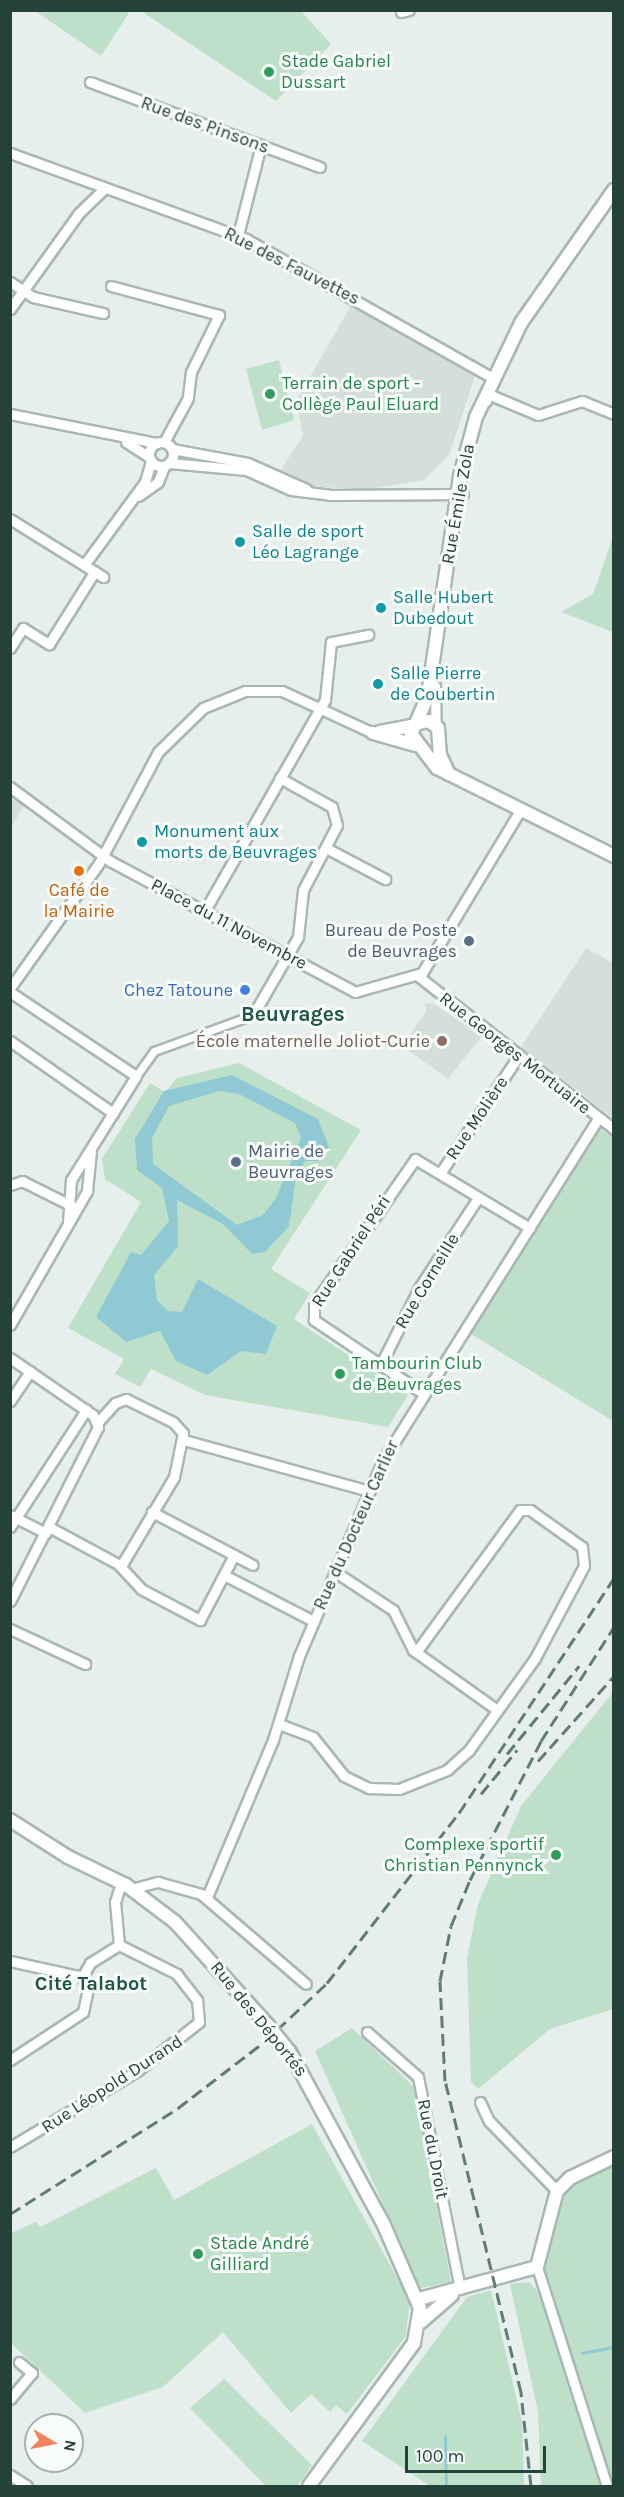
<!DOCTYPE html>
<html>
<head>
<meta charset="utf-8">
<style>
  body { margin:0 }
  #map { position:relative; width:624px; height:2497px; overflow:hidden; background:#e6efeb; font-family:Karla,sans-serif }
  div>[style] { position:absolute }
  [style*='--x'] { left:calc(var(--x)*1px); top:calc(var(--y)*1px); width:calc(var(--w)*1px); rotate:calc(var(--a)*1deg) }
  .built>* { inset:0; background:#d4dfda }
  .green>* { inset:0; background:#bfe0c8 }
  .water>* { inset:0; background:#8ec9d4 }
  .stream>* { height:3px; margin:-1.5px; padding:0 1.5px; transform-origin:1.5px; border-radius:1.5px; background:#8ec9d4 }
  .roads { filter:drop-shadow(2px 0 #a8b8b2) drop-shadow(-2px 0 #a8b8b2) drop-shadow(0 2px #a8b8b2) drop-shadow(0 -2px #a8b8b2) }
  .pedestrian>* { height:7px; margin:-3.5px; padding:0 3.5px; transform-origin:3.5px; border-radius:3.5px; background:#fff }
  .minor>* { height:9px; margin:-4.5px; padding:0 4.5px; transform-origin:4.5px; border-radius:4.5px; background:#fff }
  .minor>.ring { margin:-4.5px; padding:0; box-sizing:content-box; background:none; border:9px solid #fff; border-radius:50% }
  .tertiary>* { height:12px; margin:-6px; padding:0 6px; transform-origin:6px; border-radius:6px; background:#fff }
  .rail>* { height:3px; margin-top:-1.5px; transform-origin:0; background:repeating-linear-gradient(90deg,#5f7d75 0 12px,transparent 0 18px) }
  .bridges { filter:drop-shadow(2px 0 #a8b8b2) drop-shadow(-2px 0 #a8b8b2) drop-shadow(0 2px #a8b8b2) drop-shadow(0 -2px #a8b8b2) }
  .tertiary-bridge>* { height:12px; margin:-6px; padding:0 6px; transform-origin:6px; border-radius:6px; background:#fff }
  .dots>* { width:16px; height:16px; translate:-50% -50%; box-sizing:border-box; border:3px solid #f7fbf9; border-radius:50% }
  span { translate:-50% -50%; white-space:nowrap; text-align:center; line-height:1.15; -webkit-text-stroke:6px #f7fbf9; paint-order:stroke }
  .leisure-label { font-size:18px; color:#27864d }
  .left { translate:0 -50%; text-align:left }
  .right { translate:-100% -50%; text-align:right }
  .street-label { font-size:18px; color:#24423a }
  .culture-label { font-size:18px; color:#0d838f }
  .food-label { font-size:18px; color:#c56008 }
  .service-label { font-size:18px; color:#4e5e75 }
  .shop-label { font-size:18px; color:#366cbe }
  .education-label { font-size:18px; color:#785e54 }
  .neighbourhood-label { font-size:20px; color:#1f5548; font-weight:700 }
  .quarter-label { font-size:21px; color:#1f5548; font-weight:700 }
  .frame { position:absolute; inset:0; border:12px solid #24423a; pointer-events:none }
  .north { position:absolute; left:24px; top:2413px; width:60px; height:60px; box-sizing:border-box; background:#f7fbf9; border:2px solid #a3b1ad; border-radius:50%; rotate:100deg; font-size:16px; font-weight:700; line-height:24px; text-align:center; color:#24423a }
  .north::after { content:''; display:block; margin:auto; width:21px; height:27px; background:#f4845f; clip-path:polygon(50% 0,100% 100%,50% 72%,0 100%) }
  .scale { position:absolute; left:405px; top:2446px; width:141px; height:27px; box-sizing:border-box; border:3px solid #24423a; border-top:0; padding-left:8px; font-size:18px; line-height:21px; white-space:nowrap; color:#24423a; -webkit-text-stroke:4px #f7fbf9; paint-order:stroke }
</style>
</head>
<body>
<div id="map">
  <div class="built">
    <div style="clip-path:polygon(352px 304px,475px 376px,449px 455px,424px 480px,363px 490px,311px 486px,280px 471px,303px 436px,296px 401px)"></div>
    <div style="clip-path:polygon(11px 794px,26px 803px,11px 827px)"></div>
    <div style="clip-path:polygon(586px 948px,613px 963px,613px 1118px,521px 1047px)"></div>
    <div style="clip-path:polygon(432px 1003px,482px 1036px,448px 1079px,402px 1046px,426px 1012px,425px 1004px)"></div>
  </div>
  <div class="green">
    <div style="clip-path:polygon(35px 11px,125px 10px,129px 13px,101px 56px)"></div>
    <div style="clip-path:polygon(141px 11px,301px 11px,331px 44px,276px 101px)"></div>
    <div style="clip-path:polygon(279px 360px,294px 420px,262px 430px,246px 369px)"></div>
    <div style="clip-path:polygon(613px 537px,614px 632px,613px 632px,561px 612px,593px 594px)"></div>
    <div style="clip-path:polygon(239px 1063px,361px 1130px,271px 1269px,310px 1293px,294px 1319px,408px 1395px,388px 1427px,205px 1395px,151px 1369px,140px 1387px,115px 1374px,124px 1359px,68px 1328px,141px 1202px,105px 1179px,102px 1159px,150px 1083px,165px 1092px,177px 1078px)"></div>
    <div style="clip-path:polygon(599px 1128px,614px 1138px,613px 1421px,471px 1334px)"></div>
    <div style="clip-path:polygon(613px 1692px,613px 2009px,550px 2029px,478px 2089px,471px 2082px,467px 1958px,478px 1904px,521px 1806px)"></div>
    <div style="clip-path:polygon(352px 2028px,414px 2087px,451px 2282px,420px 2288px,315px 2051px)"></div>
    <div style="clip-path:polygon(312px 2124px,410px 2301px,406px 2336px,347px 2414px,336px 2405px,330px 2412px,311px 2394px,291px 2413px,223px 2332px,163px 2387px,85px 2413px,11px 2343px,11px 2233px,36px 2222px,40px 2227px,156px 2168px,174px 2200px)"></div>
    <div style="clip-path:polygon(613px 2162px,613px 2486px,543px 2264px,554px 2212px,567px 2186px)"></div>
    <div style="clip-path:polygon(529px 2282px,539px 2293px,601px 2486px,541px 2486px,538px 2412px,510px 2284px)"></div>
    <div style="clip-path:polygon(491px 2290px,522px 2422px,524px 2486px,430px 2486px,362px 2441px,467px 2297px)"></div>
    <div style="clip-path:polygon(224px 2379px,312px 2465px,297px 2486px,266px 2486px,190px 2408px)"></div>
  </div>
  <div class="water">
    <div style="clip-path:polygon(evenodd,232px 1075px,318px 1119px,329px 1147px,318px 1161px,305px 1161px,296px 1177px,289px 1226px,265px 1252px,252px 1254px,223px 1224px,177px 1200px,178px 1246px,154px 1275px,157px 1300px,168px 1311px,182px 1312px,198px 1279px,277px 1326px,266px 1354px,241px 1351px,207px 1375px,176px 1361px,160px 1331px,126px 1342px,96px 1317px,131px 1252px,141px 1255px,169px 1221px,162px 1188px,137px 1170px,135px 1139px,164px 1091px,232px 1075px,219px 1091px,239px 1094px,295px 1123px,301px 1138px,276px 1198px,263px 1215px,237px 1225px,153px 1164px,152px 1138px,169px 1106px,219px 1091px)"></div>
  </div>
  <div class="stream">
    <div style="--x:582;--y:2353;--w:33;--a:-11"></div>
    <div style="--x:445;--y:2436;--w:50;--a:88.9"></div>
  </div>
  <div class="roads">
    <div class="pedestrian">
      <div style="--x:136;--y:1076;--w:31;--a:-54"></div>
      <div style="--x:154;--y:1051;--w:105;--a:-20"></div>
    </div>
    <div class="minor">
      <div style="--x:401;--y:12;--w:8;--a:-14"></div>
      <div style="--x:90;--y:82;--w:245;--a:20.3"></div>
      <div style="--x:10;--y:153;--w:251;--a:20"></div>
      <div style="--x:246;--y:239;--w:285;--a:29.4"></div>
      <div style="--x:238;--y:235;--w:93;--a:-75.7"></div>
      <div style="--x:10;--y:282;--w:27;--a:33"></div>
      <div style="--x:33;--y:297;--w:72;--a:12.9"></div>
      <div style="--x:111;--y:286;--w:112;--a:15"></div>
      <div style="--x:219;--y:315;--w:64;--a:116.2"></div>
      <div style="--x:191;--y:372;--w:26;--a:97"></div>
      <div style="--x:188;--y:398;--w:50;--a:118.6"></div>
      <div style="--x:10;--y:309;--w:118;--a:-54.3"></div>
      <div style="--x:79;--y:213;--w:33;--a:-44"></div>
      <div style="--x:486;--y:401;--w:7;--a:-74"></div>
      <div style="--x:488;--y:394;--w:54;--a:22.8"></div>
      <div style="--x:538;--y:415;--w:46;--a:-17.7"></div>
      <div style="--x:582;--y:401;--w:35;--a:22"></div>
      <div style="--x:10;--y:414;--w:150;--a:11.2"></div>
      <div class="ring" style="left:149px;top:442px;width:15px;height:15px"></div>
      <div style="--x:126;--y:442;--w:27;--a:33"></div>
      <div style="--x:172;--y:449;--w:77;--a:10.4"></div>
      <div style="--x:248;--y:463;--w:64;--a:24.1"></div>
      <div style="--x:169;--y:463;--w:77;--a:5.2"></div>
      <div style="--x:246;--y:470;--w:49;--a:24"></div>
      <div style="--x:291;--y:490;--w:39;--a:7"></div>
      <div style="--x:330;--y:495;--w:133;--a:-0.4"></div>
      <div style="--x:138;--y:496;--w:24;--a:-35"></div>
      <div style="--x:158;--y:482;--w:17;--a:-69"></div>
      <div style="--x:10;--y:519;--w:110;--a:31.9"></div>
      <div style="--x:84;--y:565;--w:103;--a:-53.7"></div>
      <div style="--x:145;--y:482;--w:22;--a:-74"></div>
      <div style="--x:10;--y:648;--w:24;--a:-57"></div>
      <div style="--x:23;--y:628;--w:31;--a:32"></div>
      <div style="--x:49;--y:644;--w:86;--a:-57.8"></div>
      <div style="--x:435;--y:686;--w:39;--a:89"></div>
      <div style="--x:10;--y:787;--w:124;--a:36.5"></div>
      <div style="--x:110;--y:861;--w:278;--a:28.1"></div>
      <div style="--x:355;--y:992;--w:70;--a:-15.8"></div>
      <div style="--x:422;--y:973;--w:192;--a:-58.9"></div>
      <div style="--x:326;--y:848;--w:67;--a:27.7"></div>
      <div style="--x:204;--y:912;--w:244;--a:-60.3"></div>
      <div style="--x:325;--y:700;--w:58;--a:-84.1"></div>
      <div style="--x:331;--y:642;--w:38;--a:-11"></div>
      <div style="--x:418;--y:976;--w:249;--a:38"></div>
      <div style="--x:10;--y:988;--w:153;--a:-54.5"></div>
      <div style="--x:99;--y:863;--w:126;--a:-62"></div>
      <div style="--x:158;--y:752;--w:63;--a:-44.4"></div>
      <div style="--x:203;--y:708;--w:45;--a:-22"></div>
      <div style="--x:245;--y:691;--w:37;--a:0"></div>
      <div style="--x:282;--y:691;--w:100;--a:24.8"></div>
      <div style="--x:10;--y:992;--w:151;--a:33.7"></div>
      <div style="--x:136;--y:1076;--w:123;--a:122"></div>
      <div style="--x:71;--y:1180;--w:42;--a:94.1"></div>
      <div style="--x:253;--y:1015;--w:90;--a:-60"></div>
      <div style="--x:298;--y:937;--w:47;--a:-83.9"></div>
      <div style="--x:303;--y:890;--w:73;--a:-62.4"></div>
      <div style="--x:337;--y:825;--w:19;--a:-106"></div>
      <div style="--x:332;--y:807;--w:60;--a:-150.9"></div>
      <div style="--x:10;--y:1041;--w:126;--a:35"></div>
      <div style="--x:441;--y:1172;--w:141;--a:-56.3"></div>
      <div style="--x:10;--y:1185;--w:13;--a:-18"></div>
      <div style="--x:22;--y:1181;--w:56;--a:26.6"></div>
      <div style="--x:10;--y:1325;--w:155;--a:-60.1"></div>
      <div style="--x:87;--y:1191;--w:41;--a:-84.4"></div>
      <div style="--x:10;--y:1358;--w:101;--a:34.5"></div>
      <div style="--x:93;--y:1415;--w:13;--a:67"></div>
      <div style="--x:98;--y:1427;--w:195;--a:116.8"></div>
      <div style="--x:380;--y:1366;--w:87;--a:-63.4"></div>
      <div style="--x:419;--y:1288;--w:108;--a:-56.8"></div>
      <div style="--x:424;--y:1394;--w:133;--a:-146.1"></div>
      <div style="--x:314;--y:1320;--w:16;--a:-90"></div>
      <div style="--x:314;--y:1304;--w:177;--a:-55.1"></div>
      <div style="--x:415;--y:1159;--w:134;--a:31"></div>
      <div style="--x:10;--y:1401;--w:36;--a:-56"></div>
      <div style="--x:97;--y:1423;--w:27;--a:-48"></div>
      <div style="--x:115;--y:1403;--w:12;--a:-20"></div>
      <div style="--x:126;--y:1399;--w:52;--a:26.1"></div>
      <div style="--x:173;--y:1422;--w:15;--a:48"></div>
      <div style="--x:183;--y:1433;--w:45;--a:101.6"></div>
      <div style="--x:174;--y:1477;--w:104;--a:120.8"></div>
      <div style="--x:184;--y:1440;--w:192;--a:15.4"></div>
      <div style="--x:10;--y:1515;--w:40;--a:26.6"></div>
      <div style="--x:10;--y:1527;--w:140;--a:-57"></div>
      <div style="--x:49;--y:1527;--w:78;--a:28.2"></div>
      <div style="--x:118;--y:1564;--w:34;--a:47"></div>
      <div style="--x:141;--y:1589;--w:67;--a:27.7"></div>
      <div style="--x:200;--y:1620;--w:73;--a:-62.4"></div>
      <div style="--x:234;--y:1555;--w:93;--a:-152.3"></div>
      <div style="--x:234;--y:1555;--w:21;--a:28"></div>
      <div style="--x:334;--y:1571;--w:71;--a:33.5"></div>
      <div style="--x:393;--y:1610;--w:45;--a:63.4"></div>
      <div style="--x:413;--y:1650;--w:103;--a:35.5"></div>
      <div style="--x:224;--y:1575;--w:100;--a:27.3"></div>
      <div style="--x:10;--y:1629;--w:83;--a:25"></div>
      <div style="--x:279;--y:1724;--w:36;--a:21"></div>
      <div style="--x:313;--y:1737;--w:50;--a:51.5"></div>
      <div style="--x:344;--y:1776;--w:28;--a:26"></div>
      <div style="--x:369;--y:1788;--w:30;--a:2"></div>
      <div style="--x:399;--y:1789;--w:52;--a:-21.6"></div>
      <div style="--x:447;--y:1770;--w:30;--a:-42"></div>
      <div style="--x:469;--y:1750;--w:113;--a:-54.3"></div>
      <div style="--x:535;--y:1658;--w:104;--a:-62"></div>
      <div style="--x:584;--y:1566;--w:19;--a:-96"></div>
      <div style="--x:582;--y:1547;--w:64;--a:-144.6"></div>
      <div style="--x:530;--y:1510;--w:10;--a:180"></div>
      <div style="--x:520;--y:1510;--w:176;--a:126.2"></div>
      <div style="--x:131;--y:1889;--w:28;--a:-15"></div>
      <div style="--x:158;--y:1882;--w:45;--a:15.6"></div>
      <div style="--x:201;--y:1894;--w:138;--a:40.6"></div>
      <div style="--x:207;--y:1897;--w:170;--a:-67.2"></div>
      <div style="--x:273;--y:1740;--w:88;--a:-72.8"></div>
      <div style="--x:299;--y:1656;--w:213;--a:-66.8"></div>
      <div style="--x:383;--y:1460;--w:404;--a:-57.8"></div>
      <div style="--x:10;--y:1961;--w:74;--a:12.5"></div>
      <div style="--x:82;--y:1977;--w:16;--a:-60"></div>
      <div style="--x:90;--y:1963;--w:34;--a:-32"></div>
      <div style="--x:119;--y:1945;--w:43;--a:-95.3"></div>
      <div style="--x:115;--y:1902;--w:20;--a:-72"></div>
      <div style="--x:367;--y:2032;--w:68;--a:41.4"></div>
      <div style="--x:418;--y:2077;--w:216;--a:78.8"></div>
      <div style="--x:10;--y:2060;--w:87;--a:-33.3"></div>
      <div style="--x:83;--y:2012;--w:25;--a:-78"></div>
      <div style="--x:88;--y:1988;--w:13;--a:-119"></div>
      <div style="--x:480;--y:2102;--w:21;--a:65"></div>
      <div style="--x:489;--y:2121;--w:98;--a:45.8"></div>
      <div style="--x:10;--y:2147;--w:148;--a:-30.9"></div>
      <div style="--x:137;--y:2071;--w:79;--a:-38.3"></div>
      <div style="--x:199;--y:2022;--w:22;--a:-95"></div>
      <div style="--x:197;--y:2000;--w:33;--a:-128"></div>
      <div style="--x:177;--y:1974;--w:65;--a:-153.4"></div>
      <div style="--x:537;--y:2267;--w:230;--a:72.3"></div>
      <div style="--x:10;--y:2399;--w:34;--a:-50"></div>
      <div style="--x:32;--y:2373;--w:17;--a:-140"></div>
      <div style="--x:10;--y:2475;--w:20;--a:33"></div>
    </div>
    <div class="tertiary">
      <div style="--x:614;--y:190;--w:162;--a:125"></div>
      <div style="--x:521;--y:323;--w:104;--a:115.6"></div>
      <div style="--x:476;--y:417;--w:61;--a:105.2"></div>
      <div style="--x:460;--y:476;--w:222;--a:98.3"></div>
      <div style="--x:428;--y:696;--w:42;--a:114.1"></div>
      <div style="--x:411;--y:734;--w:43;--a:52.6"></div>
      <div style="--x:437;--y:768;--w:198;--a:26.4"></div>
      <div style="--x:418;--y:723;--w:11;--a:-10"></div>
      <div style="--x:429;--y:721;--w:11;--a:38"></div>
      <div style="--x:438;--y:728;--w:27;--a:86"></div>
      <div style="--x:440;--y:755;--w:21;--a:65"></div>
      <div style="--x:380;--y:732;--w:36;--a:-11"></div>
      <div style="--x:373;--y:733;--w:44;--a:15.9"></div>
      <div style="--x:10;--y:1820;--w:69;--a:32.5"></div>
      <div style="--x:68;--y:1857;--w:64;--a:25.8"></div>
      <div style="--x:126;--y:1885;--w:61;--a:37.1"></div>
      <div style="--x:175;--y:1922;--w:137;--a:48"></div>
      <div style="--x:290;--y:2052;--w:195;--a:61.5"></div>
      <div style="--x:383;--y:2223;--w:93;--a:66.5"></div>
      <div style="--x:420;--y:2308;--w:36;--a:100"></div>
      <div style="--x:414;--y:2343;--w:177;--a:126.3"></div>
      <div style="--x:419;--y:2299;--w:122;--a:-15.2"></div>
      <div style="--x:537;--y:2267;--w:79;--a:-75.3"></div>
      <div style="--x:557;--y:2191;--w:18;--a:-45"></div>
      <div style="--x:570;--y:2178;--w:49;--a:-25.5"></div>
      <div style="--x:421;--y:2322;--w:41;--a:-41.1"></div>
    </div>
  </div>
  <div class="rail">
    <div style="--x:507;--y:1754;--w:114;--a:-50.7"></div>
    <div style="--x:538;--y:1761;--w:114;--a:-48.2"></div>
    <div style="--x:481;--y:1794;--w:57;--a:-50.7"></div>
    <div style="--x:10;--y:2214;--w:199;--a:-32.2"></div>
    <div style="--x:178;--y:2108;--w:108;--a:-37.5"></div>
    <div style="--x:264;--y:2042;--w:86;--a:-43.1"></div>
    <div style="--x:327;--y:1983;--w:215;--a:-52.2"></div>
    <div style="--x:459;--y:1813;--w:282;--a:-56.6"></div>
    <div style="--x:531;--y:2486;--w:95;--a:-96.1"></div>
    <div style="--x:521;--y:2392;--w:320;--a:-103.7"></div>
    <div style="--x:445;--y:2081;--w:100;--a:-92.9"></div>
    <div style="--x:440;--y:1981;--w:56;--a:-78.7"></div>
    <div style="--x:451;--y:1926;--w:50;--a:-67.6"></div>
    <div style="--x:470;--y:1880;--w:156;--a:-62.9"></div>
    <div style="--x:541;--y:1741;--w:135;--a:-57.4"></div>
  </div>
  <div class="bridges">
    <div class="tertiary-bridge">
      <div style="--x:267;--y:2024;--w:36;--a:51"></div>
    </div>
  </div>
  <div class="dots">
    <div style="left:269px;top:72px;background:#2e9e5b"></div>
    <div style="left:270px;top:394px;background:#2e9e5b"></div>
    <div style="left:240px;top:542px;background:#0f9aa8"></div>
    <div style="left:381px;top:608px;background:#0f9aa8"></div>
    <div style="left:378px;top:684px;background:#0f9aa8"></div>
    <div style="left:142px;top:842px;background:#0f9aa8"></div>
    <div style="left:79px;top:871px;background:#e8710a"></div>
    <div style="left:469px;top:941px;background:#5c6f8a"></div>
    <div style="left:245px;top:990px;background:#3f7fe0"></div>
    <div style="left:442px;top:1041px;background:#8d6e63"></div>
    <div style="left:236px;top:1162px;background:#5c6f8a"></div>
    <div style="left:340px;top:1374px;background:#2e9e5b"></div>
    <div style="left:556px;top:1855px;background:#2e9e5b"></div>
    <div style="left:198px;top:2254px;background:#2e9e5b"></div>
  </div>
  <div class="leisure-label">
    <span class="left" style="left:281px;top:72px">Stade Gabriel<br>Dussart</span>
    <span class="left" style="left:282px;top:394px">Terrain de sport -<br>Collège Paul Eluard</span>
    <span class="left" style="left:352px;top:1374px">Tambourin Club<br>de Beuvrages</span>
    <span class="right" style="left:544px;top:1855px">Complexe sportif<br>Christian Pennynck</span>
    <span class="left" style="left:210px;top:2254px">Stade André<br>Gilliard</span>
  </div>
  <div class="street-label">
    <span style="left:205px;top:125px;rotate:20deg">Rue des Pinsons</span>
    <span style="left:292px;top:266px;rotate:27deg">Rue des Fauvettes</span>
    <span style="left:458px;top:504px;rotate:-80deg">Rue Émile Zola</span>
    <span style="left:229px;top:924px;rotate:28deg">Place du 11 Novembre</span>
    <span style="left:515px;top:1053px;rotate:38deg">Rue Georges Mortuaire</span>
    <span style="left:477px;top:1118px;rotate:-56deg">Rue Molière</span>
    <span style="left:351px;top:1251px;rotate:-57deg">Rue Gabriel Péri</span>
    <span style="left:427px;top:1281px;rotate:-59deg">Rue Corneille</span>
    <span style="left:356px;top:1525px;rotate:-66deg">Rue du Docteur Carlier</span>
    <span style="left:259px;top:2019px;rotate:51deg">Rue des Déportés</span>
    <span style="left:112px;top:2084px;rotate:-33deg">Rue Léopold Durand</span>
    <span style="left:433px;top:2149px;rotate:79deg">Rue du Droit</span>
  </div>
  <div class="culture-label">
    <span class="left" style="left:252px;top:542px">Salle de sport<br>Léo Lagrange</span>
    <span class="left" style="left:393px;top:608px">Salle Hubert<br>Dubedout</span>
    <span class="left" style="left:390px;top:684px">Salle Pierre<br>de Coubertin</span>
    <span class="left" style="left:154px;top:842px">Monument aux<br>morts de Beuvrages</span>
  </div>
  <div class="food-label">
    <span style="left:79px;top:901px">Café de<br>la Mairie</span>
  </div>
  <div class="service-label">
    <span class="right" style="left:457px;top:941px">Bureau de Poste<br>de Beuvrages</span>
    <span class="left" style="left:248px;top:1162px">Mairie de<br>Beuvrages</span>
  </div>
  <div class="shop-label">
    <span class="right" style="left:233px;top:990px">Chez Tatoune</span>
  </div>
  <div class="education-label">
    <span class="right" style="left:430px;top:1041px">École maternelle Joliot-Curie</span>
  </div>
  <div class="neighbourhood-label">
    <span style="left:91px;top:1983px">Cité Talabot</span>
  </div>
  <div class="quarter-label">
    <span style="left:293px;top:1014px">Beuvrages</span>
  </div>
  <div class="frame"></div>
  <div class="north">N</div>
  <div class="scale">100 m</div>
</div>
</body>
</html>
